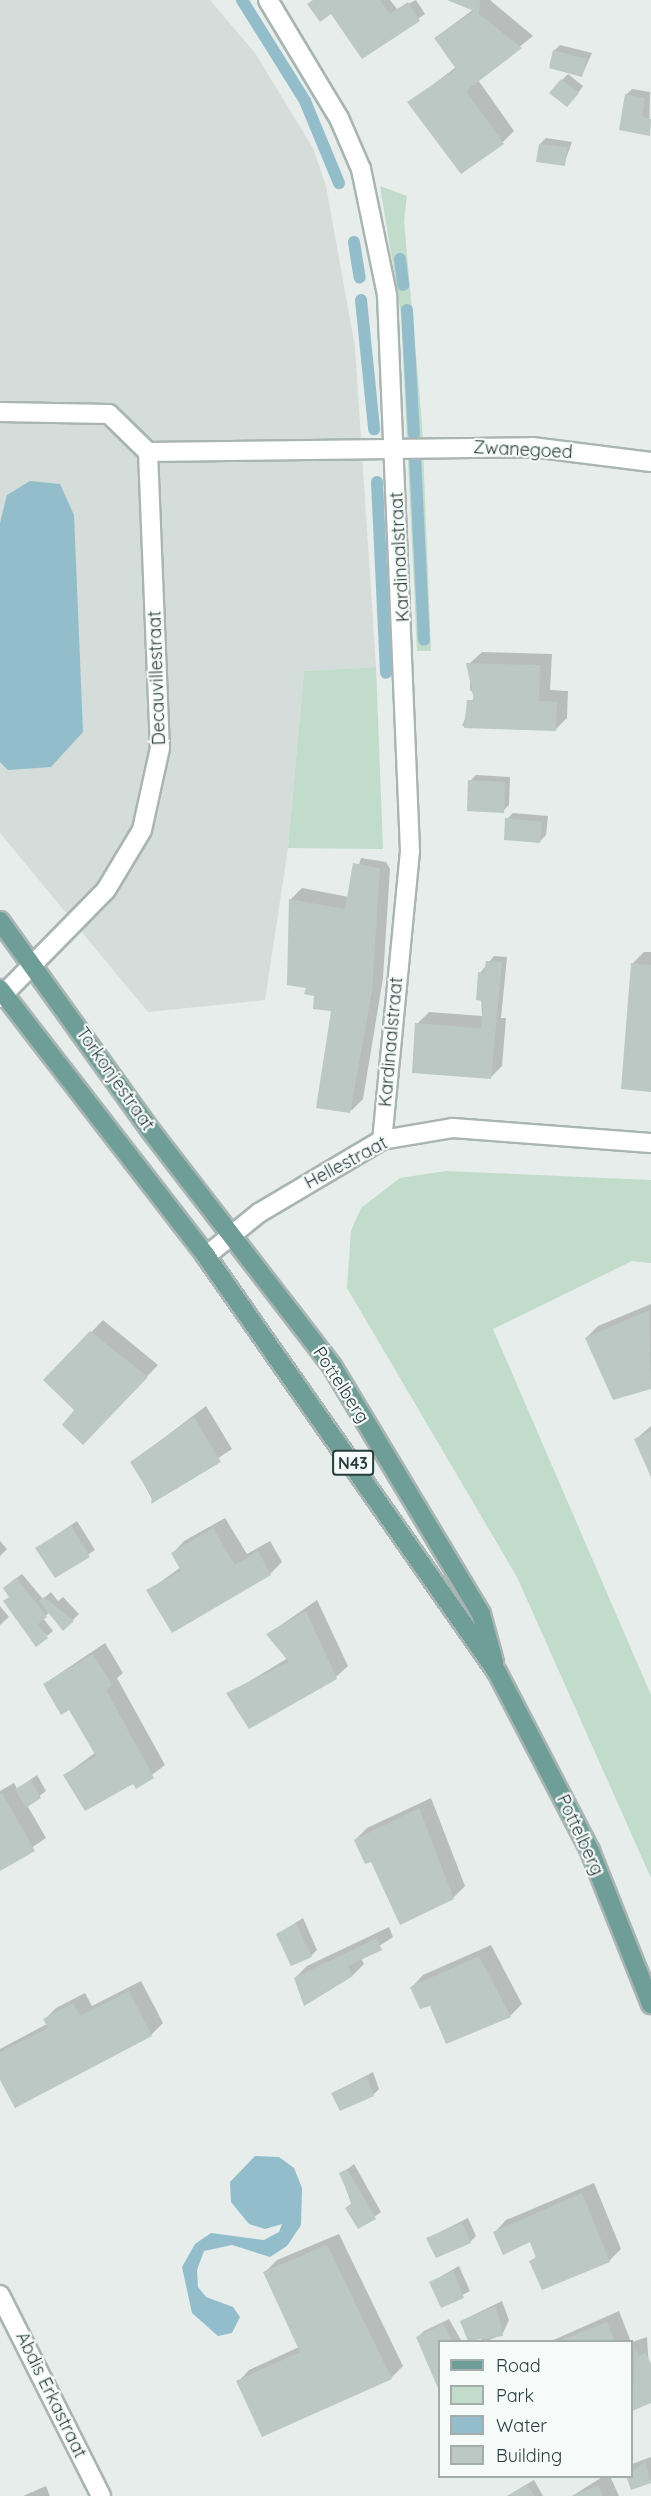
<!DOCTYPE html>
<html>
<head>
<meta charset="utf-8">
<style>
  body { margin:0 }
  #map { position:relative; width:651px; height:2496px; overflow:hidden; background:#e6edeb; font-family:Quicksand,sans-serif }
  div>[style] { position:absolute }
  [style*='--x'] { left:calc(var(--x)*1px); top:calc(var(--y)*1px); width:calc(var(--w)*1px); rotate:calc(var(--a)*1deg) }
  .built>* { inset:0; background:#d4ddda }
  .green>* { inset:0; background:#c1dccb }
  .water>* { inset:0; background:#94bdcc }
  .shadow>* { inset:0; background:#0003 }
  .stream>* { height:12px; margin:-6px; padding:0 6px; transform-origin:6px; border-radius:6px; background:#94bdcc }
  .building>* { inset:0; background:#bbc8c4 }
  .roads { filter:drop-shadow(2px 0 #a9b5b2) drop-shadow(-2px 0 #a9b5b2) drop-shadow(0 2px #a9b5b2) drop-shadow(0 -2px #a9b5b2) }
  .street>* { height:18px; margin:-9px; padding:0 9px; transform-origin:9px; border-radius:9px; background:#fff }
  .primary>* { height:18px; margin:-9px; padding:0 9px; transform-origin:9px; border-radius:9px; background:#6f9e98 }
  span { translate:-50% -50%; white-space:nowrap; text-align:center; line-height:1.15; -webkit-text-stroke:4.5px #f6faf8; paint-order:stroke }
  .shield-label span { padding:2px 4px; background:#f6faf8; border:2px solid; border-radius:4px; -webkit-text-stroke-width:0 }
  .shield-label { font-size:16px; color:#263d3a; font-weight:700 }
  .street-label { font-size:18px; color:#263d3a }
  .legend { position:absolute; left:438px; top:2340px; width:195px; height:138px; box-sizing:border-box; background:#f6faf8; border:2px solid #a3aeac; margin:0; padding:8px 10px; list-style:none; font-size:18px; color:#263d3a }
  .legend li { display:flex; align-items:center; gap:12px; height:30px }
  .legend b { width:30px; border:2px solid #a3aeac }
</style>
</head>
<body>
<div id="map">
  <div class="built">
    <div style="clip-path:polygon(0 0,210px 0,255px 53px,313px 148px,326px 186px,355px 347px,376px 667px,304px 671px,288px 848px,265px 1000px,148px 1012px,0 833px)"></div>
  </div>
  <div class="green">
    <div style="clip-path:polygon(380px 186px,407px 196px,404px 221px,422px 423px,431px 651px,417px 651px,401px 314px)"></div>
    <div style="clip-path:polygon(376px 667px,383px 849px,288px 848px,304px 671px)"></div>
    <div style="clip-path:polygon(446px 1171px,651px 1180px,651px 1263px,632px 1261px,493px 1329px,651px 1695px,651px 1878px,517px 1577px,347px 1288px,351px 1231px,361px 1208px,400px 1178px)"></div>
  </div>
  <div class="water">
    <div style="clip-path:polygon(30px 481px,60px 484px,74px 515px,83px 732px,51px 767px,8px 770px,0 762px,0 523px,7px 495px)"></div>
    <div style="clip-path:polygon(255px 2156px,279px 2157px,294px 2168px,302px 2188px,301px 2225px,287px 2246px,270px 2257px,232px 2245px,204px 2251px,197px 2270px,198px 2287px,206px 2297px,233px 2307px,240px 2317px,232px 2333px,218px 2336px,192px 2313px,182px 2267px,195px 2244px,211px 2233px,264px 2240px,279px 2232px,282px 2224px,265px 2229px,249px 2224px,231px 2202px,230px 2182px)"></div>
  </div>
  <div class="shadow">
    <div style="clip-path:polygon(313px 0,390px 0,397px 9px,416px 0,425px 14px,362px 57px,332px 12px)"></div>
    <div style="clip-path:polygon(451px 0,490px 0,533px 36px,478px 80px,514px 131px,503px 142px,409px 103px,456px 67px,435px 38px,474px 9px)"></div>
    <div style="clip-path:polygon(560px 45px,592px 53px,582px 75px,554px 51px)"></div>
    <div style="clip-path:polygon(568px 74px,583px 86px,573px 100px,562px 80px)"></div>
    <div style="clip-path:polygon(632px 89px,650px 92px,649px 134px,626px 95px)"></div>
    <div style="clip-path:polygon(546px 138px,572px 142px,564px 164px,540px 144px)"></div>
    <div style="clip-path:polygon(482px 652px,552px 654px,550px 690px,568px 691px,567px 718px,555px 730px,462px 726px,475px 694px,470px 690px,470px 663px)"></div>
    <div style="clip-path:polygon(476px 775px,510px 777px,509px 805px,503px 811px,470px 781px)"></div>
    <div style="clip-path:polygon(513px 813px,548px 816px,546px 835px,540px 841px,507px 819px)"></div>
    <div style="clip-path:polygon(361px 858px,386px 862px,390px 869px,383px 978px,363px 1099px,352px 1110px,317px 1106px,333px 1007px,307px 989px,290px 900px,302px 888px,349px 897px)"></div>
    <div style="clip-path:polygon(644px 952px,651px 952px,651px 1090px,633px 963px)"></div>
    <div style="clip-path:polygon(494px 956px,507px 957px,501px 1018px,506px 1018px,502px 1066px,490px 1078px,417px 1024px,429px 1012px,482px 1016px,480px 973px)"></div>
    <div style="clip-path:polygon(651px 1304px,651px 1385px,613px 1399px,586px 1338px,598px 1326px)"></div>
    <div style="clip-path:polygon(103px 1320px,158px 1365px,83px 1443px,81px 1401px,45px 1380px)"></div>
    <div style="clip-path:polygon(206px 1406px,232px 1449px,153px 1501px,132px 1462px)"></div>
    <div style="clip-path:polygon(651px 1426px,651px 1473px,636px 1439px)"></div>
    <div style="clip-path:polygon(225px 1518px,247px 1554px,270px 1541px,282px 1562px,270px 1574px,148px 1591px,181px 1567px,173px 1553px,184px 1541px)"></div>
    <div style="clip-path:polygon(77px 1521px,95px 1550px,56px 1576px,37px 1548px)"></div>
    <div style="clip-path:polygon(0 1541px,7px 1549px,0 1556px)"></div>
    <div style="clip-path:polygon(22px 1574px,43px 1599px,51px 1592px,58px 1601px,63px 1597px,79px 1614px,73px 1620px,50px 1612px,43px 1618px,53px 1631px,47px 1636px,11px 1596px,11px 1582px)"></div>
    <div style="clip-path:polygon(317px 1600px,348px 1666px,336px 1677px,228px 1694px,288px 1658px,268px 1634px)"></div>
    <div style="clip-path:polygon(0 1606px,9px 1617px,0 1625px)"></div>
    <div style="clip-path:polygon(105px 1643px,123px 1673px,117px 1678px,165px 1765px,136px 1787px,133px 1782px,65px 1775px,96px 1752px,70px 1708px,44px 1684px)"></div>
    <div style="clip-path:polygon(37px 1775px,46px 1791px,27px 1805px,46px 1838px,0 1869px,0 1791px,14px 1783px,17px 1789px)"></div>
    <div style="clip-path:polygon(431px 1798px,465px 1886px,453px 1898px,371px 1860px,355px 1840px,367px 1828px)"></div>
    <div style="clip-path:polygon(303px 1918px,317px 1950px,311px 1956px,278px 1934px)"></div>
    <div style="clip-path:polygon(389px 1927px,393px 1937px,361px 1958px,364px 1964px,353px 1975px,295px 1978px,307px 1966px)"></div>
    <div style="clip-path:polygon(491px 1945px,522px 2004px,510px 2016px,430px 2004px,412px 1987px,423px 1975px)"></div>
    <div style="clip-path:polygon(141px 1981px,163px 2023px,151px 2035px,16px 2106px,0 2076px,0 2049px,47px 2024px,45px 2019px,56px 2008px,85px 1993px,92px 2006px)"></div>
    <div style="clip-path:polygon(373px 2072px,379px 2089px,373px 2095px,333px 2093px)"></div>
    <div style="clip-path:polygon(354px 2164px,381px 2212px,359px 2227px,341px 2174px)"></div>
    <div style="clip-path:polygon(594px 2183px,621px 2249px,609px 2261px,531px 2261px,537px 2256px,531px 2240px,495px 2232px,506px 2220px)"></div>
    <div style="clip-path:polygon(468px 2218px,476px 2236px,470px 2242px,428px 2238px)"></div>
    <div style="clip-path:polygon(339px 2234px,403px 2366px,392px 2377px,262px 2436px,238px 2382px,249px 2370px,299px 2347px,265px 2272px,277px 2260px)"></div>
    <div style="clip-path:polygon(459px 2266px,470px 2291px,441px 2306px,431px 2282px)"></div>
    <div style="clip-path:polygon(502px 2301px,509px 2320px,502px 2335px,484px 2342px,461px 2321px)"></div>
    <div style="clip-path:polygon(619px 2311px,631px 2342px,549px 2342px)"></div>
    <div style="clip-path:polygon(449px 2319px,462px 2342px,418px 2337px,424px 2331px)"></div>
    <div style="clip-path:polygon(647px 2337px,651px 2401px,632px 2409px,632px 2342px)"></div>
    <div style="clip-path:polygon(651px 2457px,651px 2481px,632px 2488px,632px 2464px)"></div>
    <div style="clip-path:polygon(604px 2476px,610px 2476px,619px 2496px,572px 2496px)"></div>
    <div style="clip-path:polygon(534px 2480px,543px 2496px,507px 2496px)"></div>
    <div style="clip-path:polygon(46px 2486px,50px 2496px,23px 2496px)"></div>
  </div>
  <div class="stream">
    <div style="--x:242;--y:0;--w:119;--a:58"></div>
    <div style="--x:305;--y:101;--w:89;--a:67.5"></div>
    <div style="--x:354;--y:242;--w:36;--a:81"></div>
    <div style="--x:400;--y:259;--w:26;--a:83"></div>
    <div style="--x:361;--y:300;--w:130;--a:84.2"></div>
    <div style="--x:407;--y:310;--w:124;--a:86.8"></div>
    <div style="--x:415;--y:457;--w:183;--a:87.2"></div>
    <div style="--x:377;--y:482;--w:191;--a:87.3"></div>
  </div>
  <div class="building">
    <div style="clip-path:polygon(313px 0,380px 0,390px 14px,408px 2px,420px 21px,362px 59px,331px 14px,320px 22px,307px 4px)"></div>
    <div style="clip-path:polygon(447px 0,480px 0,479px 14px,522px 48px,466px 91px,504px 144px,461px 174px,407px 102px,456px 69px,434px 38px,474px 11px)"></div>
    <div style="clip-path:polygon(553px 50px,587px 59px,582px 77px,549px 68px)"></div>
    <div style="clip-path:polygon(561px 79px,579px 93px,567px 107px,549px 93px)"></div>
    <div style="clip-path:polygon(625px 94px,645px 98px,642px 117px,651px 119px,650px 136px,619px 130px)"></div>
    <div style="clip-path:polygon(539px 144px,567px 147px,565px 166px,536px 162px)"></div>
    <div style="clip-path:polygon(466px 663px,540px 665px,539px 701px,557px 702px,556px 731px,464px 728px,467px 700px,474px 700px)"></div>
    <div style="clip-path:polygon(468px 780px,505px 782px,504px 813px,467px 811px)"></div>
    <div style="clip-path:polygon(505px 818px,542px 822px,540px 843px,504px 840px)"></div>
    <div style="clip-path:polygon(353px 863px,380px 868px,372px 991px,350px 1113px,316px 1108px,331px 1011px,313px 1009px,314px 996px,304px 994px,306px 988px,287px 985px,289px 899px,345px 909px)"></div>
    <div style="clip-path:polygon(486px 961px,502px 962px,491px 1079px,412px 1073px,415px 1023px,481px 1028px,483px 1001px,476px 1000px,478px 972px,484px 973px)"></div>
    <div style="clip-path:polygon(631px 963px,651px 965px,651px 1092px,621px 1089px)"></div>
    <div style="clip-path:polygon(649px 1310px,651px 1389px,613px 1400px,585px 1338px)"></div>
    <div style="clip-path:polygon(90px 1331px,148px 1377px,83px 1445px,62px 1425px,74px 1410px,43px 1380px)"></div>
    <div style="clip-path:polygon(194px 1417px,221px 1462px,151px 1504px,152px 1497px,130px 1462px)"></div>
    <div style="clip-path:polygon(651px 1431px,651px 1477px,634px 1439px)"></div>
    <div style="clip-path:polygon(71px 1526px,90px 1557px,55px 1578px,35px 1548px)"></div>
    <div style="clip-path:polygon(213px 1528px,235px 1565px,258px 1551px,271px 1575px,172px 1633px,146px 1590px,181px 1571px,171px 1553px)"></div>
    <div style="clip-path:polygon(16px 1578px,47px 1617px,38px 1624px,48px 1638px,36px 1647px,3px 1601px,9px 1597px,3px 1588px)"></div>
    <div style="clip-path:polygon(44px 1597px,74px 1621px,63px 1631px,39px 1601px)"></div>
    <div style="clip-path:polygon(306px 1611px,337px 1679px,249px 1729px,226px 1693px,289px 1662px,266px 1634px)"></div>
    <div style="clip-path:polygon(93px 1654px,112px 1685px,106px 1690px,154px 1778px,136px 1789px,133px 1784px,85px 1811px,63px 1775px,96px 1756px,69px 1710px,61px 1715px,43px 1684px)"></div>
    <div style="clip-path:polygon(31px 1780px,41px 1798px,26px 1808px,15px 1789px)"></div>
    <div style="clip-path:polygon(2px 1793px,35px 1851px,0 1871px,0 1794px)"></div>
    <div style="clip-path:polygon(419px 1808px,454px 1899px,400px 1925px,371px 1862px,365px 1864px,354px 1840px)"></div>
    <div style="clip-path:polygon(296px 1923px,312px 1957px,291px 1966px,276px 1934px)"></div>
    <div style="clip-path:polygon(377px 1938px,382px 1950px,348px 1966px,353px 1976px,304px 2006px,294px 1978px)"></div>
    <div style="clip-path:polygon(479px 1956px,511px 2017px,446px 2044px,430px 2006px,420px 2009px,410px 1987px)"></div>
    <div style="clip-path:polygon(129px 1991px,152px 2036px,15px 2108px,0 2080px,0 2052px,48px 2028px,43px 2019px,73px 2003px,80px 2016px)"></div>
    <div style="clip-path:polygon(367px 2077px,374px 2096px,340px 2111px,331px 2093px)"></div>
    <div style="clip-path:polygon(347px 2169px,376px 2219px,358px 2229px,345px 2208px,352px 2203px,339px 2173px)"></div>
    <div style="clip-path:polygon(582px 2193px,610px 2262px,542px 2290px,529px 2261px,536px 2258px,530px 2242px,503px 2255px,493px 2232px)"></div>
    <div style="clip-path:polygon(462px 2223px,471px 2243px,436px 2258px,426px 2238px)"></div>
    <div style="clip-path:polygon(327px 2245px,392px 2379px,262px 2437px,236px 2381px,300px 2352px,263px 2272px)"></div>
    <div style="clip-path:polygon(453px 2271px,464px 2298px,441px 2308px,429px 2282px)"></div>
    <div style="clip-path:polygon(496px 2306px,503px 2336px,468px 2341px,460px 2321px)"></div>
    <div style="clip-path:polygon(607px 2322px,615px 2342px,558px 2342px,558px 2341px)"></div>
    <div style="clip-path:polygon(443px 2324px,453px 2342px,440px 2342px,440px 2393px,416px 2337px)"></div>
    <div style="clip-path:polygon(635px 2347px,638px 2356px,646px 2353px,651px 2364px,651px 2403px,632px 2411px)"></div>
    <div style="clip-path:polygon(645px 2462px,651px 2483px,631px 2490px,626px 2476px)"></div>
    <div style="clip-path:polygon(527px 2484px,534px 2496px,508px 2496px)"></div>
    <div style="clip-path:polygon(598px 2485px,603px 2496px,572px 2496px)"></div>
  </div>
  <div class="roads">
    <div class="street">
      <div style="--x:268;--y:0;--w:138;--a:59"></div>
      <div style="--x:339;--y:118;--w:56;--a:66.7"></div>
      <div style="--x:361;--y:169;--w:129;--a:78.3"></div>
      <div style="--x:387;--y:295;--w:556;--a:87.63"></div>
      <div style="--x:410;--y:851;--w:290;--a:95.5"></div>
      <div style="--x:0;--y:412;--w:109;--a:1.1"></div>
      <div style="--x:109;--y:414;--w:54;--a:44.3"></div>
      <div style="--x:148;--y:452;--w:296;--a:87.7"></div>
      <div style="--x:160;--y:748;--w:84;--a:102.4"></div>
      <div style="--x:142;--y:830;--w:70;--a:121"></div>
      <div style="--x:106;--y:890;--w:151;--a:134.5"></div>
      <div style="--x:148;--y:452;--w:384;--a:-0.7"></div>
      <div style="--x:532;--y:447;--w:120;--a:7.2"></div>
      <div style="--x:206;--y:1256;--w:68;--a:-39.1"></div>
      <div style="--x:259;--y:1213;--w:143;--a:-30.7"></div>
      <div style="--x:382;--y:1140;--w:71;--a:-9.7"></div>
      <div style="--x:452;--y:1128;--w:200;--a:4.3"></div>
      <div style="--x:0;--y:2295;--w:225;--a:63.3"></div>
    </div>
    <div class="primary">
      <div style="--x:0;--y:921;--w:259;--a:54.3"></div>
      <div style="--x:151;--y:1131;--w:297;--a:52.4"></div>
      <div style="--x:332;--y:1366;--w:289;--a:59"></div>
      <div style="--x:481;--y:1614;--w:50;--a:74.8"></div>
      <div style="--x:0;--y:989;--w:337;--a:52.3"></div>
      <div style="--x:206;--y:1256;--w:508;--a:55.03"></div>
      <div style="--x:497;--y:1672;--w:202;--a:62.5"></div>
      <div style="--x:590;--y:1851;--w:165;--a:68.3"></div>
    </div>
  </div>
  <div class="shield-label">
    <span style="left:353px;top:1463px">N43</span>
  </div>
  <div class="street-label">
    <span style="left:523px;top:450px;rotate:3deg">Zwanegoed</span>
    <span style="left:400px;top:557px;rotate:-93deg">Kardinaalstraat</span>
    <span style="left:157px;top:678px;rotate:-92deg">Decauvillestraat</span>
    <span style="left:391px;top:1042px;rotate:-85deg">Kardinaalstraat</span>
    <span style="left:115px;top:1079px;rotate:55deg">Torkonjestraat</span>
    <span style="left:346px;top:1163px;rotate:-28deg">Hellestraat</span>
    <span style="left:341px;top:1385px;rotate:57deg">Pottelberg</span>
    <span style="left:580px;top:1835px;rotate:65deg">Pottelberg</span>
    <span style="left:51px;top:2395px;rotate:64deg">Abdis Erkastraat</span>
  </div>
  <ul class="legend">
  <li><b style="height:8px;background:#6f9e98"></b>Road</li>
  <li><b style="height:16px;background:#c1dccb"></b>Park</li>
  <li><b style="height:16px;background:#94bdcc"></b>Water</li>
  <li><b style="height:16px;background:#bbc8c4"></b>Building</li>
  </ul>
</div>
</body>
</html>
